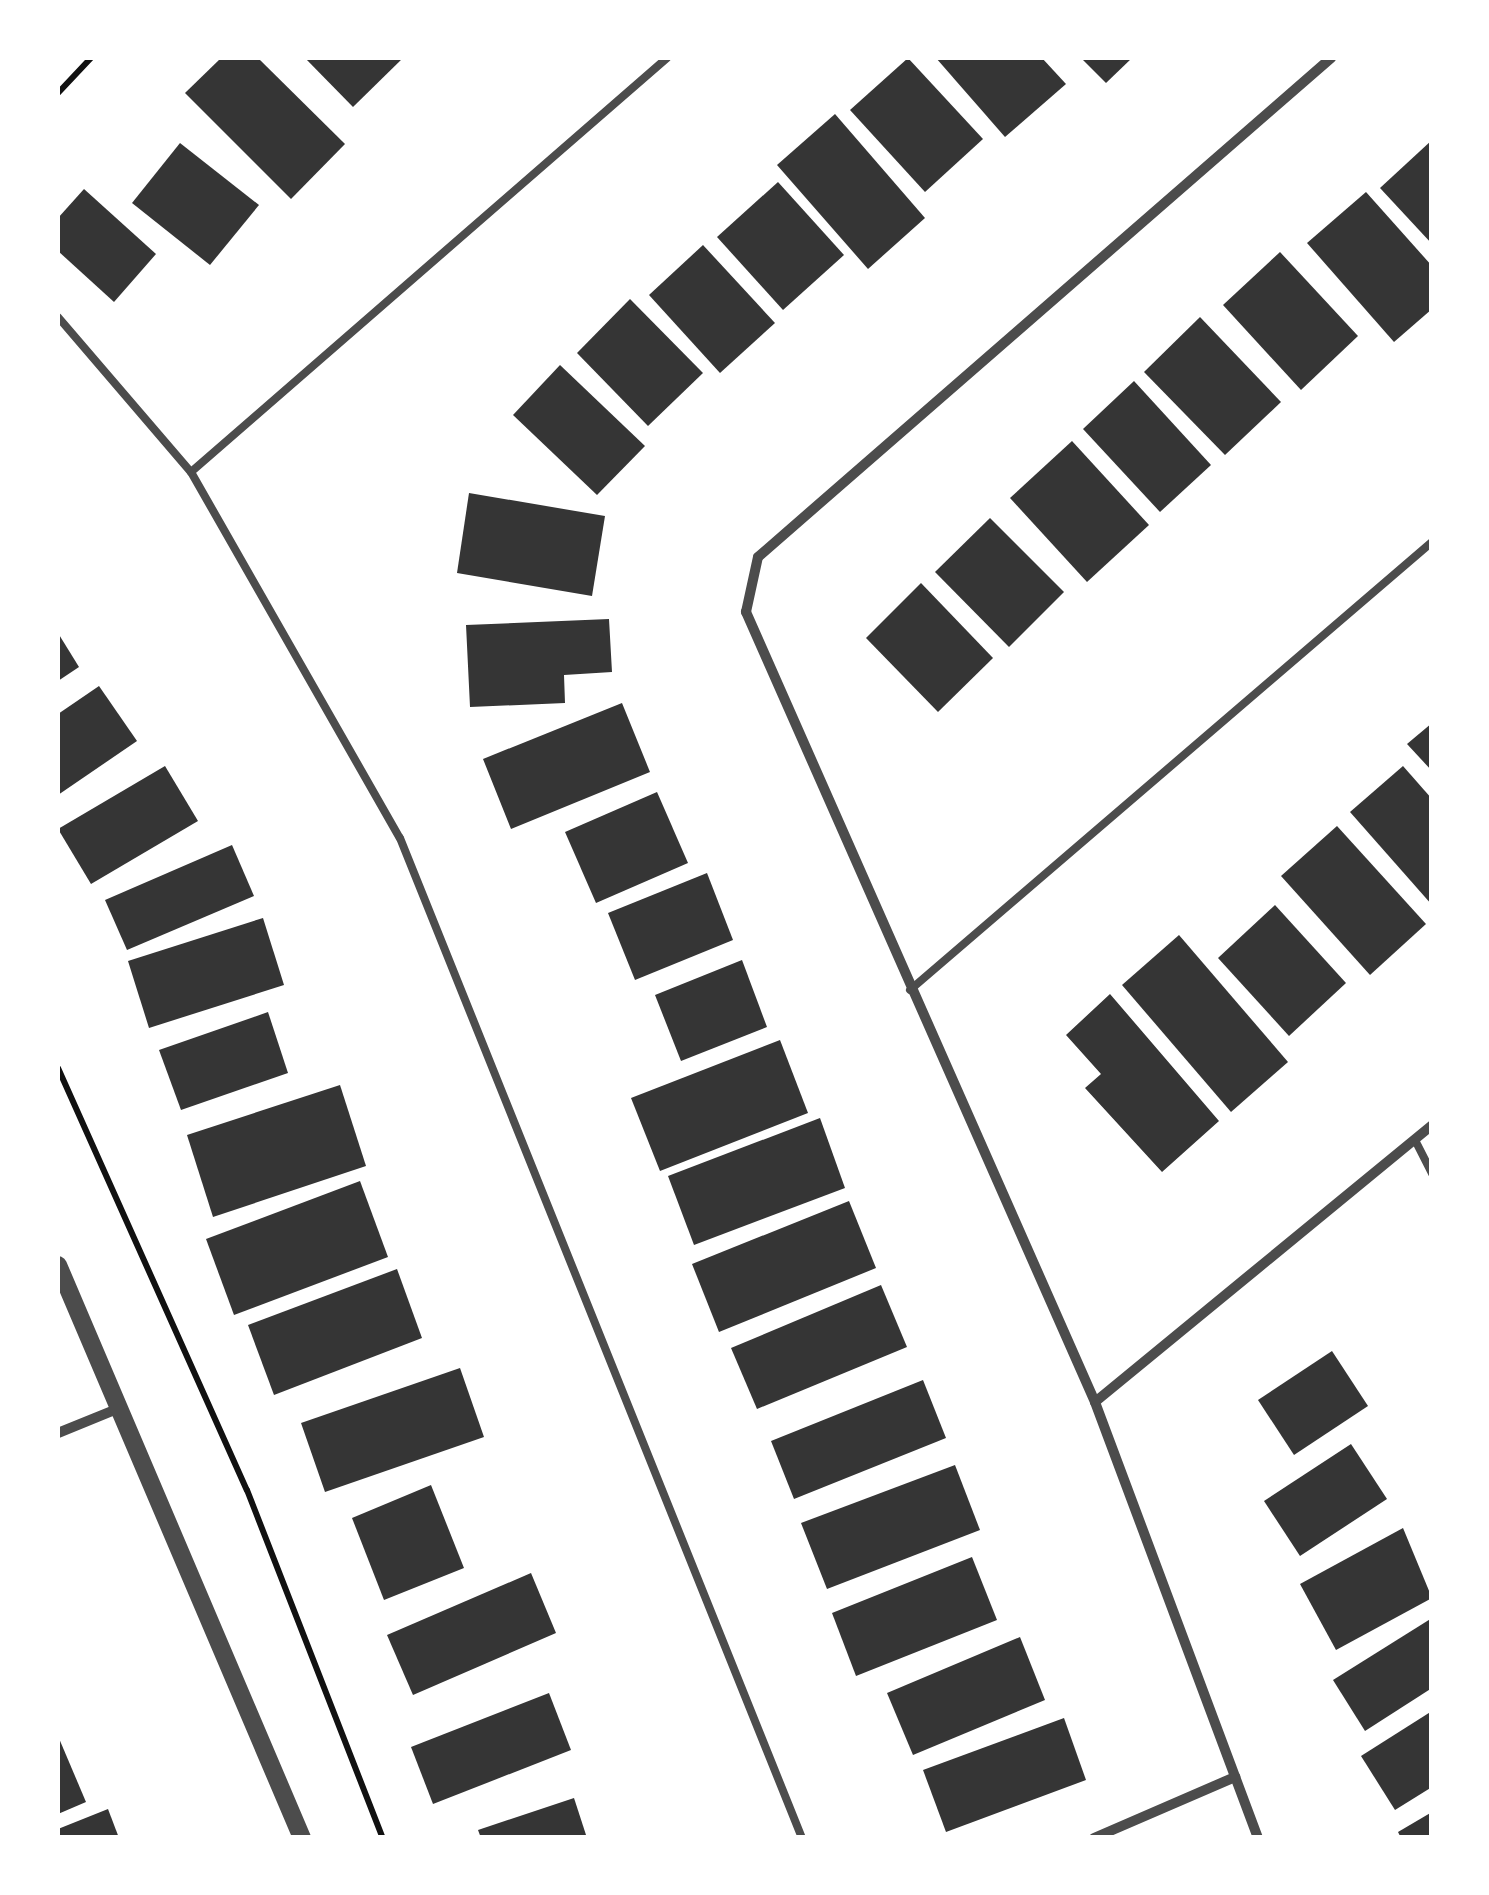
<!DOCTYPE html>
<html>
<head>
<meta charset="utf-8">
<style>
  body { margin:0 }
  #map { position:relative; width:1489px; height:1895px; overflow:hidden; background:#fff; font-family:Commissioner,sans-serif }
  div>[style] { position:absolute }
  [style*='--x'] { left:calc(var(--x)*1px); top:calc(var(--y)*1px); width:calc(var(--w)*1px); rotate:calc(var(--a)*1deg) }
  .building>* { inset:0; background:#353535 }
  .path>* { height:6px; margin:-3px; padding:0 3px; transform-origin:3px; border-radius:3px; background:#111 }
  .service>* { height:8px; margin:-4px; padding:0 4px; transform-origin:4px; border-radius:4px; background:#4c4c4c }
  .minor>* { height:10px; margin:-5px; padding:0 5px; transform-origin:5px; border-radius:5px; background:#4c4c4c }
  .tertiary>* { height:18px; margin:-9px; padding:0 9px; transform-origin:9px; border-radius:9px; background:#4c4c4c }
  span { translate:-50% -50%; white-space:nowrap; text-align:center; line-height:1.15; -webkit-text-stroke:10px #fff; paint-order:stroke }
  .frame { position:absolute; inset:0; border:60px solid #fff; pointer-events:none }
</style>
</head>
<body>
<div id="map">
  <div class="building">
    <div style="clip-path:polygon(221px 58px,258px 58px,345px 144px,291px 199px,185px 93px)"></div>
    <div style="clip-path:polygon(305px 58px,403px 58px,353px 107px)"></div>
    <div style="clip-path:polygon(908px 58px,983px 139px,925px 192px,850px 110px)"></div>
    <div style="clip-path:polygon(936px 58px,1042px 58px,1066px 84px,1005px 137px)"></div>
    <div style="clip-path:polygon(1081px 58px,1132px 58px,1106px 83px)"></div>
    <div style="clip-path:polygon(835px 114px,925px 218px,868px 269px,777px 165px)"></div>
    <div style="clip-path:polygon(1432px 140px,1432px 244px,1380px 188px)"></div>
    <div style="clip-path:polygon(180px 143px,259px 205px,210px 265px,132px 203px)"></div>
    <div style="clip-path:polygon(778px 182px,844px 255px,783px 310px,717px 237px)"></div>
    <div style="clip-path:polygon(84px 189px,156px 254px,114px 302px,58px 251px,58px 218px)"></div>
    <div style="clip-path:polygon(1366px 192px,1432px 266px,1432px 309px,1394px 342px,1307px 243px)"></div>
    <div style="clip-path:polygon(703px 245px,775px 323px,720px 373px,649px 295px)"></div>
    <div style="clip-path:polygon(1280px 252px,1358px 336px,1301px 390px,1223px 305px)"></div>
    <div style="clip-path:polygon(630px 299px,703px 373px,648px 426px,577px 353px)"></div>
    <div style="clip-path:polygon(1200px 317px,1281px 402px,1225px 455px,1144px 372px)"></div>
    <div style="clip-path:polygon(560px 365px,645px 446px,597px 495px,513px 415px)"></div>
    <div style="clip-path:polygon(1134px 381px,1211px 465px,1160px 512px,1083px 429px)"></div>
    <div style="clip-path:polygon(1072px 441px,1149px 525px,1087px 582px,1010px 498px)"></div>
    <div style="clip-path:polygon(469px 493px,605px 516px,592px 596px,457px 573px)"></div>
    <div style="clip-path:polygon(990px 518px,1064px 592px,1009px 647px,935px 572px)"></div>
    <div style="clip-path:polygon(921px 583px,993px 658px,938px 712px,866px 638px)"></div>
    <div style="clip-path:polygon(609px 619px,612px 672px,564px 675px,565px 703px,470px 707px,466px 625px)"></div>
    <div style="clip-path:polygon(58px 633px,79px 667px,58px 681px)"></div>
    <div style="clip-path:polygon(99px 686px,137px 741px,58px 795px,58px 714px)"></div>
    <div style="clip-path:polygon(622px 703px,650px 772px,511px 829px,483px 759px)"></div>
    <div style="clip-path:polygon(1432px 723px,1432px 771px,1407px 744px)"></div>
    <div style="clip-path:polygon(165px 766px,198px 821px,91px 884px,58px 829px)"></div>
    <div style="clip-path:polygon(1403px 766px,1432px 799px,1432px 905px,1350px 812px)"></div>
    <div style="clip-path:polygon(657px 792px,688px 863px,596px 903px,565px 832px)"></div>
    <div style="clip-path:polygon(1337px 826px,1426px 924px,1370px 975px,1281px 876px)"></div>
    <div style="clip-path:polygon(232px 845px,254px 896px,127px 950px,105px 900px)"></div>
    <div style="clip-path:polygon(707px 873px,733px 940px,635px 980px,608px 913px)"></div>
    <div style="clip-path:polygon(1275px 905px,1346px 983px,1289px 1036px,1218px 958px)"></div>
    <div style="clip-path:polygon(263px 918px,284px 985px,149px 1028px,128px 961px)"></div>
    <div style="clip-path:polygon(1179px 935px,1288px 1062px,1231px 1112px,1122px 985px)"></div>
    <div style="clip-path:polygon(742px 960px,767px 1027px,681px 1061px,655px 995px)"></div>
    <div style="clip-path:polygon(1110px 994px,1219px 1121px,1162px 1172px,1085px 1088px,1101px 1074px,1066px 1035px)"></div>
    <div style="clip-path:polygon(268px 1012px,288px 1073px,181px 1110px,159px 1050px)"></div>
    <div style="clip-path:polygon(780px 1040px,808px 1113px,660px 1171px,631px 1098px)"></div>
    <div style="clip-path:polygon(340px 1085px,366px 1166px,213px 1217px,187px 1135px)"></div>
    <div style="clip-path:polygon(820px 1118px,845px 1188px,694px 1245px,668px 1176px)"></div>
    <div style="clip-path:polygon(360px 1181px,388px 1257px,234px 1315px,206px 1239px)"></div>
    <div style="clip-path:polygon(849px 1201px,876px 1268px,719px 1332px,692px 1264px)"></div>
    <div style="clip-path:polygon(397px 1269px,422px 1338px,274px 1395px,248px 1325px)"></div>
    <div style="clip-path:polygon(881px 1285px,907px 1347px,757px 1409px,731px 1348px)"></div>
    <div style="clip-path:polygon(1332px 1351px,1368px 1406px,1294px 1455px,1258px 1400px)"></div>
    <div style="clip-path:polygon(460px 1368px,484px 1437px,325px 1492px,301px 1423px)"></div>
    <div style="clip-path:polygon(923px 1380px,946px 1438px,794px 1499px,771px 1441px)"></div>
    <div style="clip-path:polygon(1351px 1444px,1387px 1499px,1300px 1556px,1264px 1501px)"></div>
    <div style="clip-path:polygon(955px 1465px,980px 1530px,827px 1589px,801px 1523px)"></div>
    <div style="clip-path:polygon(431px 1485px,464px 1568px,384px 1600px,352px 1518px)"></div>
    <div style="clip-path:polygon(1403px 1528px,1432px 1598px,1336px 1650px,1300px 1584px)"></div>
    <div style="clip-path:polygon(972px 1557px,997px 1620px,856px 1676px,832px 1613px)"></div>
    <div style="clip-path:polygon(531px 1573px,556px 1633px,413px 1695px,387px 1635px)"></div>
    <div style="clip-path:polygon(1432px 1618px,1432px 1688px,1365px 1731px,1333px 1680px)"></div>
    <div style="clip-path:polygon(1020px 1637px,1045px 1700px,913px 1755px,887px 1693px)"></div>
    <div style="clip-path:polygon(549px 1693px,571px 1750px,433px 1804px,411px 1747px)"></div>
    <div style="clip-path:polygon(1432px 1711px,1432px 1787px,1395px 1810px,1361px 1756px)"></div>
    <div style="clip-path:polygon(1064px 1718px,1086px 1780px,946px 1832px,923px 1770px)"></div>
    <div style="clip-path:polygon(58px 1736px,86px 1802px,58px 1814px)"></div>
    <div style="clip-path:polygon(574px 1798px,587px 1838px,481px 1838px,478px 1830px)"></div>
    <div style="clip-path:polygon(108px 1809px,119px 1838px,58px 1838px,58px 1829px)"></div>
    <div style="clip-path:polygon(1432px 1812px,1432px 1838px,1401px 1838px,1398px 1832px)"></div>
  </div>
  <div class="path">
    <div style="--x:58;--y:93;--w:48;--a:-46.7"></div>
    <div style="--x:58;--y:1068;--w:462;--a:65.9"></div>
    <div style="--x:247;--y:1490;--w:374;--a:68.7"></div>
  </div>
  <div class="service">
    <div style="--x:58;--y:317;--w:204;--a:49.4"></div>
    <div style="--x:191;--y:472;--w:421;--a:60.3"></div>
    <div style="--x:400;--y:838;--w:1078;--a:68.1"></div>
    <div style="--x:191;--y:472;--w:631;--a:-41.02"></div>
    <div style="--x:910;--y:990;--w:688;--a:-40.64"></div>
    <div style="--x:1415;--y:1140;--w:38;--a:63"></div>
  </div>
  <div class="minor">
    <div style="--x:1095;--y:1402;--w:436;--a:-39.4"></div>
    <div style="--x:58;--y:1433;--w:64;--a:-22.1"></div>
    <div style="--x:1094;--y:1838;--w:154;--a:-23.4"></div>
    <div style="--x:1258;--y:1838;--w:465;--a:-110.5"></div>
    <div style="--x:1095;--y:1402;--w:864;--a:-113.83"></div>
    <div style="--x:746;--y:612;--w:56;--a:-77.7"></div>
    <div style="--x:758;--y:557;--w:760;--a:-41.05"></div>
  </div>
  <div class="tertiary">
    <div style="--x:58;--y:1265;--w:623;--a:66.93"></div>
  </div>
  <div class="frame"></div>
</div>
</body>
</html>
